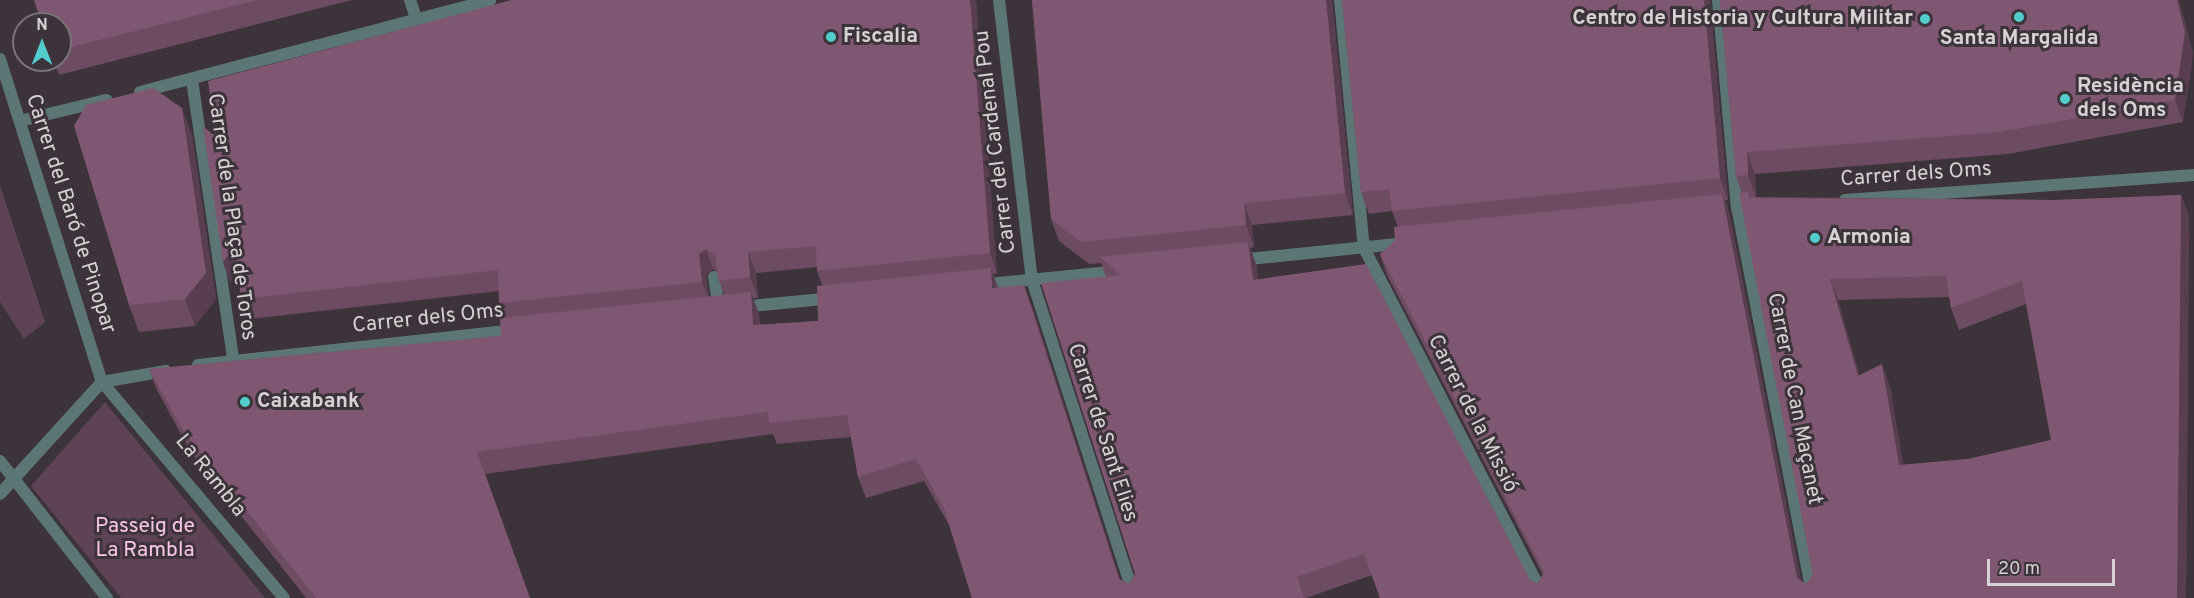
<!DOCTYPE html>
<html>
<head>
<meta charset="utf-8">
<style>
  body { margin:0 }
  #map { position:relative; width:2194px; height:598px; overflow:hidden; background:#3c343a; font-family:Overpass,sans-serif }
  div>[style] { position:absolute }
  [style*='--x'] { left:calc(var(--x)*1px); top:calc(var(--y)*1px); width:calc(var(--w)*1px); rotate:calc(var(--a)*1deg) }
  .green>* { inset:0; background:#5d4355 }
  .pedestrian>* { height:12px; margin:-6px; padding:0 6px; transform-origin:6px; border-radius:6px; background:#5c7675 }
  .minor>* { height:12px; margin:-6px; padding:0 6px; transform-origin:6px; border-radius:6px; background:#5c7675 }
  .tertiary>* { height:12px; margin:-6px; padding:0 6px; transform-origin:6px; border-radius:6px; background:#5c7675 }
  .wall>* { inset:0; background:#6d4b62 }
  .shaded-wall>* { inset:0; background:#593d50 }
  .building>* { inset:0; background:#7f5772 }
  .dots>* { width:16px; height:16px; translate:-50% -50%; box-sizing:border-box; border:3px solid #3c343a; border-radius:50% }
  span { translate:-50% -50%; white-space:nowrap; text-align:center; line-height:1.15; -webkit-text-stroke:6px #3c343a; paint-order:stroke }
  .poi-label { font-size:21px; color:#d7d2d5; font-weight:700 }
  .right { translate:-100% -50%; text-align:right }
  .left { translate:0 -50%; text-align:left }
  .street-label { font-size:21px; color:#d7d2d5 }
  .park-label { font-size:21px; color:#fbc6ea }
  .north { position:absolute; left:12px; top:12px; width:60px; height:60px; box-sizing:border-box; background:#3c343a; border:2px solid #7a7378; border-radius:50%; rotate:0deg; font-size:16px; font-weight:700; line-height:24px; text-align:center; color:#d7d2d5 }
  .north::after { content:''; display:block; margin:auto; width:21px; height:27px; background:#53cdcb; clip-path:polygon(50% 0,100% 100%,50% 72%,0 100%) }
  .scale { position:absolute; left:1987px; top:559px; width:128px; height:27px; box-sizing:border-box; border:3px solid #d7d2d5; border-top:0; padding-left:8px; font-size:18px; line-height:21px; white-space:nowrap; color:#d7d2d5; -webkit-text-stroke:4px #3c343a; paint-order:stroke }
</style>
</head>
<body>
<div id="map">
  <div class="green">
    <div style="clip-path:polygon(0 185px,45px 322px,24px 339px,0 302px)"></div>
    <div style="clip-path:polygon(105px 402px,265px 598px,121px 598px,31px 486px)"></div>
  </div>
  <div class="pedestrian">
    <div style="--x:1845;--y:200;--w:350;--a:-4.1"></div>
    <div style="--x:1239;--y:260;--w:169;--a:-5.8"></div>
    <div style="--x:714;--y:277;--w:32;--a:81"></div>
    <div style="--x:979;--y:285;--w:142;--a:-5.7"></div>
    <div style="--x:740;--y:307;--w:94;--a:-5.5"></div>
    <div style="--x:198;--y:365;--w:321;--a:-6.3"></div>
    <div style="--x:102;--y:382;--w:65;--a:-9.8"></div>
  </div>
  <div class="minor">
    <div style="--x:410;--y:0;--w:19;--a:72"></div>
    <div style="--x:999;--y:0;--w:282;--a:83.3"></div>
    <div style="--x:1032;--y:280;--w:334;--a:72.1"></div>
    <div style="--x:1340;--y:0;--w:249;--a:84.5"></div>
    <div style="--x:1364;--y:248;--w:394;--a:62.7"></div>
    <div style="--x:1718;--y:0;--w:208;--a:84.8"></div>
    <div style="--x:1737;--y:207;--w:398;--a:79"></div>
    <div style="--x:192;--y:80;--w:282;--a:81.6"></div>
    <div style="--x:140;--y:92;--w:362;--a:-14.7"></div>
    <div style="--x:20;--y:121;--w:89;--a:-13.7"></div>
    <div style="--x:0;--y:494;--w:151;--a:-47.7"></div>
  </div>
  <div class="tertiary">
    <div style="--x:0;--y:59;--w:339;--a:72.5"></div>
    <div style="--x:102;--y:382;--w:282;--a:49.9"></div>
    <div style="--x:0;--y:461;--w:174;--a:52"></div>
  </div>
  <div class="wall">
    <div style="clip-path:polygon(34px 0,352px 0,59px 75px,54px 60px,60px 60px,60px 24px)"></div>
    <div style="clip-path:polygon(evenodd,512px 0,976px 0,997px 273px,993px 274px,998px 287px,1032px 306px,1120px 579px,1129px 584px,1135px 574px,1106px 277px,1101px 263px,1089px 264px,1059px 241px,1051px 219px,1032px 0,1332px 0,1353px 215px,1252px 225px,1254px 247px,1250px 248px,1256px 264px,1258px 279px,1530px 580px,1537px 584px,1543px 575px,1387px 275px,1380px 254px,1395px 241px,1398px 227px,1392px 211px,1369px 214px,1361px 192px,1342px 0,1710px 0,1728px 200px,1725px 200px,1730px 216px,1801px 581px,1806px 584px,1813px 575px,1742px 193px,1736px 176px,1720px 0,2179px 0,2193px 54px,2183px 122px,2008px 154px,1755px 174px,1756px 197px,2055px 200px,2181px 195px,2189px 216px,2186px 598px,1380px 598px,1372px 575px,1306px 598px,972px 598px,949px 525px,924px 481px,866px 498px,858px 477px,851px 437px,777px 444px,773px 434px,485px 474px,530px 598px,306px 598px,190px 451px,157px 390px,149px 369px,501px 336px,505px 317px,499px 303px,499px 291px,249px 319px,241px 299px,238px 272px,230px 282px,223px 262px,216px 136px,512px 0,817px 267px,817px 271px,822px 285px,818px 321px,760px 325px,759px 314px,753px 298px,758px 298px,756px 273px,817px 267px,512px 0,713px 269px,717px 272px,719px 281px,724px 295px,709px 297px,706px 275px,713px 269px,512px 0,1949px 297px,1951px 308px,1959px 330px,2026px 304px,2051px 440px,1968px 459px,1903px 465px,1890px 386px,1859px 375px,1838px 300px,1949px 297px)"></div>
    <div style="clip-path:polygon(192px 135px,216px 299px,195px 326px,139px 332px,129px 305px)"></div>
  </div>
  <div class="shaded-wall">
    <div style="clip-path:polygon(970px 0,976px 0,997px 273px,990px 253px)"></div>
    <div style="clip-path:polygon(1326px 0,1332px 0,1353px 215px,1345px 193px)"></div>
    <div style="clip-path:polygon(1704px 0,1710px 0,1728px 200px,1720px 178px)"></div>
    <div style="clip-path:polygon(2177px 0,2179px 0,2193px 54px,2183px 122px,2175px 100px)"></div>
    <div style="clip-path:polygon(182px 108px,192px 135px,216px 299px,195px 326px,185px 299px)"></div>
    <div style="clip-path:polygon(1747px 152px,1755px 174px,1756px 197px,1748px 175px)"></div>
    <div style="clip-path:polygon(1722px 194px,1730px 216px,1804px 598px,1797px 578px)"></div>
    <div style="clip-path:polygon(2181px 195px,2189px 216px,2186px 598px,2177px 598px)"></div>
    <div style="clip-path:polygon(1244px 203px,1252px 225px,1254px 247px,1246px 225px)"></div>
    <div style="clip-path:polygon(1248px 242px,1256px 264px,1261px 302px,1253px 280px)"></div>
    <div style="clip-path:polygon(235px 246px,243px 266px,230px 282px,223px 262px)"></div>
    <div style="clip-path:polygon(706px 249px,713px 269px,706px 275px,710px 303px,702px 282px,699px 254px)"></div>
    <div style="clip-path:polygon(748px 252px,756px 273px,758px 298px,750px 277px)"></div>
    <div style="clip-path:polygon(991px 268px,998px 290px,992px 288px)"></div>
    <div style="clip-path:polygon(1830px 279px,1838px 300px,1866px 397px,1858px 376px)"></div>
    <div style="clip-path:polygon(1024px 285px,1032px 306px,1126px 598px,1119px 579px)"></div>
    <div style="clip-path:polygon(751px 292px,759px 314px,761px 347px,753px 325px)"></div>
    <div style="clip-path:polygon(1882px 364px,1890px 386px,1907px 487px,1899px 465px)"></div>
  </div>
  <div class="building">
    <div style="clip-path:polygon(34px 0,257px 0,60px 50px,60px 24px,42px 24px)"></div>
    <div style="clip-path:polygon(512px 0,970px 0,990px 253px,817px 271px,816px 246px,748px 252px,750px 277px,719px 281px,715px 255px,706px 249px,699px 254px,702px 282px,499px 303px,498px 270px,241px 299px,235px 246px,223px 262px,203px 127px,216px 136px,208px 81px)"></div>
    <div style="clip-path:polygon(1032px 0,1326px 0,1345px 193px,1244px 203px,1246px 225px,1081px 242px,1051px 219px)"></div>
    <div style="clip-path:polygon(1342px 0,1704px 0,1720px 178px,1392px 211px,1389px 189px,1361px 192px)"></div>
    <div style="clip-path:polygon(1720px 0,2177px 0,2185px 32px,2175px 100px,2000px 132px,1747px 152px,1748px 175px,1736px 176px)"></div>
    <div style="clip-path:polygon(153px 88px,182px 108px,206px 273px,185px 299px,129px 305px,74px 126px,86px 105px)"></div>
    <div style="clip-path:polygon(evenodd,1748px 192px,1749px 198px,2055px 200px,2181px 195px,2177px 598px,1380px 598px,1364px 554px,1297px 577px,1304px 598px,972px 598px,944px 508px,916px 459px,858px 477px,847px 415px,769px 423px,768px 412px,477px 452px,530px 598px,316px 598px,182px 429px,149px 369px,501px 336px,500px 318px,751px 292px,753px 325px,818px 321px,817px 286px,991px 268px,992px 288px,1024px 285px,1119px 579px,1129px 584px,1135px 574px,1041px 283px,1121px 275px,1099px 257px,1248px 242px,1253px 280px,1366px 264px,1530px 580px,1537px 584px,1544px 572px,1380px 254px,1395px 241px,1394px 227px,1722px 194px,1797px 578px,1806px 584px,1813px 575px,1739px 193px,1748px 192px,1946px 276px,1951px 308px,2022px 281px,2051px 440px,1968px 459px,1899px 465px,1882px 364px,1858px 376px,1830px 279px,1946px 276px)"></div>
  </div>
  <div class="dots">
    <div style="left:2019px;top:17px;background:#53cdcb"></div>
    <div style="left:1925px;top:19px;background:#53cdcb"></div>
    <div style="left:831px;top:37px;background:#53cdcb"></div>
    <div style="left:2065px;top:99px;background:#53cdcb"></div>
    <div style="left:1815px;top:238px;background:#53cdcb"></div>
    <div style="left:245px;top:402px;background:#53cdcb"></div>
  </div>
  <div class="poi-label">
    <span class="right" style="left:1913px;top:19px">Centro de Historia y Cultura Militar</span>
    <span class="left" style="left:843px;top:37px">Fiscalia</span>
    <span style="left:2019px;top:39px">Santa Margalida</span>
    <span class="left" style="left:2077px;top:99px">Residència<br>dels Oms</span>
    <span class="left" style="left:1827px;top:238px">Armonia</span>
    <span class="left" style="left:257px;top:402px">Caixabank</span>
  </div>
  <div class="street-label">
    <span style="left:996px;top:142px;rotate:-97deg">Carrer del Cardenal Pou</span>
    <span style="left:1916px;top:175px;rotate:-4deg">Carrer dels Oms</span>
    <span style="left:70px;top:214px;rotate:72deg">Carrer del Baró de Pinopar</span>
    <span style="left:231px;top:217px;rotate:82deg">Carrer de la Plaça de Toros</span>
    <span style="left:428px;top:319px;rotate:-6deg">Carrer dels Oms</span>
    <span style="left:1794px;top:399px;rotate:79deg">Carrer de Can Maçanet</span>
    <span style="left:1472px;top:414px;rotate:63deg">Carrer de la Missió</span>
    <span style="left:1102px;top:433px;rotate:72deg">Carrer de Sant Elies</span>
    <span style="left:210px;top:476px;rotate:51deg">La Rambla</span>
  </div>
  <div class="park-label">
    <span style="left:145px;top:539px">Passeig de<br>La Rambla</span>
  </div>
  <div class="north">N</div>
  <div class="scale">20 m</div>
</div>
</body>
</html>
